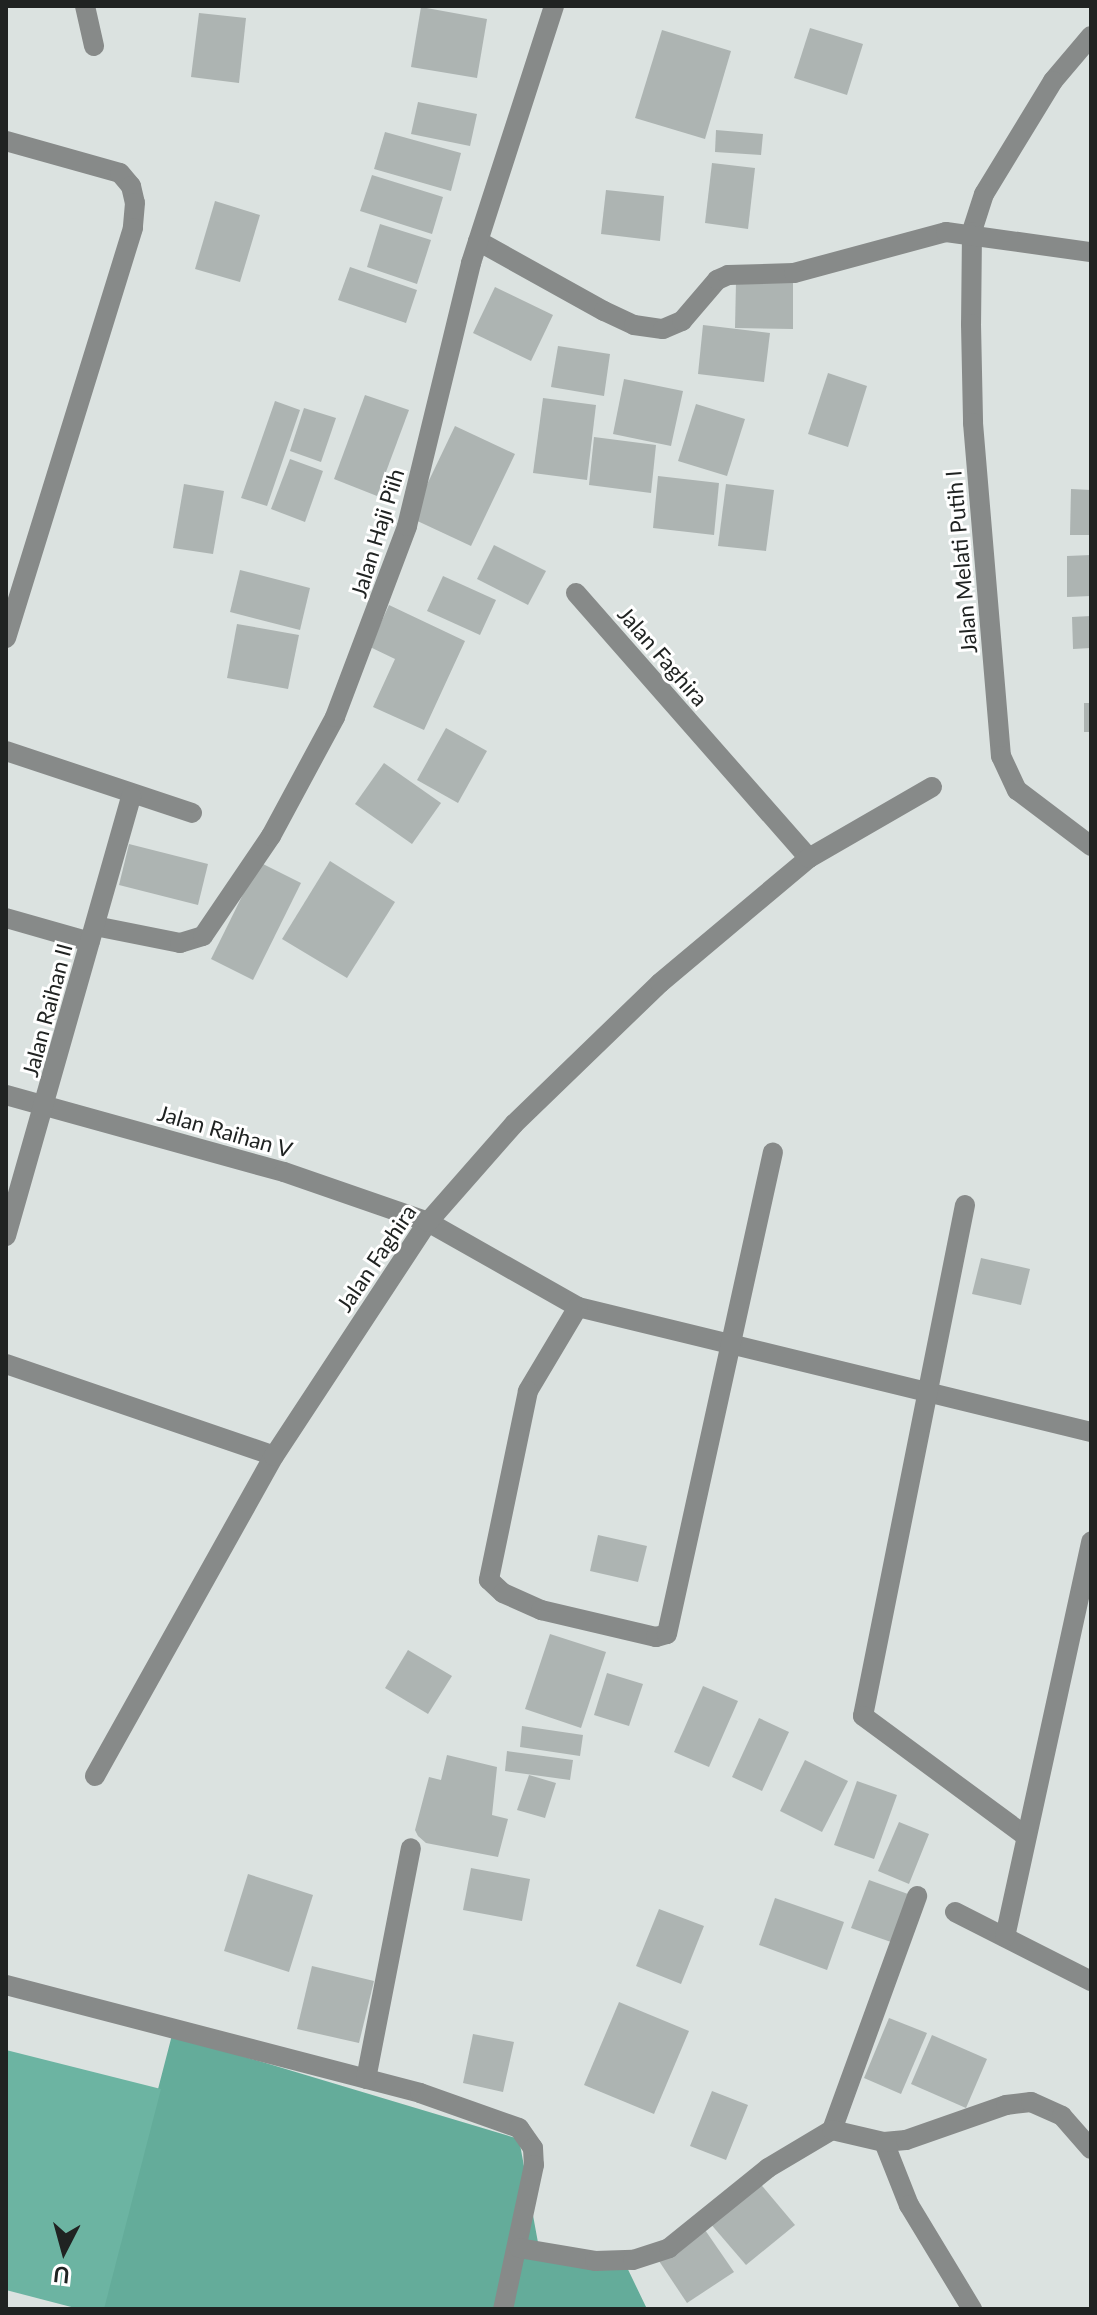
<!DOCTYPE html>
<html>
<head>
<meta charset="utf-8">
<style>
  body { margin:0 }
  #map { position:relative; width:1097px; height:2315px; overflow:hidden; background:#dbe2e0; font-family:Lato,sans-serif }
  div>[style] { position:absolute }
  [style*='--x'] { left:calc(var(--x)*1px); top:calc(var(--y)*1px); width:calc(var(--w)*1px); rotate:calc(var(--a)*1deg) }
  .forest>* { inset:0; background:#64ac9a }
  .water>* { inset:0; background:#6cb4a2 }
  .building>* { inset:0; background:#adb4b2 }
  .street>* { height:20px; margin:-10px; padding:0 10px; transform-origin:10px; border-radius:10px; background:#878a89 }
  span { translate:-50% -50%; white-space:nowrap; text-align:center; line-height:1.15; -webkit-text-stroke:6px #fff; paint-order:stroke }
  .street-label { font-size:22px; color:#202322 }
  .frame { position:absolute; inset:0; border:8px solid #202322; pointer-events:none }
  .north { position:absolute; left:24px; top:2211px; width:80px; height:80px; -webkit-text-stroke:6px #fff; paint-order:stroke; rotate:186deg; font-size:22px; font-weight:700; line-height:32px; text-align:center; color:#202322 }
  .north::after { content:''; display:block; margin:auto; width:28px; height:36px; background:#202322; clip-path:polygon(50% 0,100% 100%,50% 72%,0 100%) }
</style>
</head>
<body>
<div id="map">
  <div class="forest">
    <div style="clip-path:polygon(172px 2035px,519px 2139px,539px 2248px,622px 2257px,647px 2309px,101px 2309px)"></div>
  </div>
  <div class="water">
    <div style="clip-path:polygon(6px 2050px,161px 2089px,104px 2309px,79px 2309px,6px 2290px)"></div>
  </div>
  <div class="building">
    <div style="clip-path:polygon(421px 7px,487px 19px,477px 78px,411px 67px)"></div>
    <div style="clip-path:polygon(199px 13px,246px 18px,239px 83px,191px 77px)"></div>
    <div style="clip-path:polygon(810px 28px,863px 44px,847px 95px,794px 78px)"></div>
    <div style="clip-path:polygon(662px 30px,731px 51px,705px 139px,635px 118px)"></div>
    <div style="clip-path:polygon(418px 102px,477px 114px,470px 146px,411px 134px)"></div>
    <div style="clip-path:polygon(716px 130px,763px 134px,761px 155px,715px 152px)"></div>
    <div style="clip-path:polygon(385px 132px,461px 153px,451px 191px,374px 169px)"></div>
    <div style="clip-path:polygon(712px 163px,755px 168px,748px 229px,705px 223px)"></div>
    <div style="clip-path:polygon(372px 175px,443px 197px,432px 234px,360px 211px)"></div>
    <div style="clip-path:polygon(606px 190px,664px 196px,660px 241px,601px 234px)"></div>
    <div style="clip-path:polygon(215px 201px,260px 215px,240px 282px,195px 269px)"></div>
    <div style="clip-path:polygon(380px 224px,431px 240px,417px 284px,367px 267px)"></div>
    <div style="clip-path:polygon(350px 267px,417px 290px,406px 323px,338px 300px)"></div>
    <div style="clip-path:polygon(736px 282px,793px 283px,793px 329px,735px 328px)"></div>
    <div style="clip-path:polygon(495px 287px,553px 315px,531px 361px,473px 333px)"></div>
    <div style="clip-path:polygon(703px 325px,770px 333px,764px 382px,698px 374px)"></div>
    <div style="clip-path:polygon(558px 346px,610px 354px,604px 396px,551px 387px)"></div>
    <div style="clip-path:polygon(828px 373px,867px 386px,848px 447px,808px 434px)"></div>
    <div style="clip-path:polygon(624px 379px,683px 391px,671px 446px,613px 434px)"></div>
    <div style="clip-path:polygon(365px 395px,409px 410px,377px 496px,334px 479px)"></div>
    <div style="clip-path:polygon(543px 398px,596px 405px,587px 480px,533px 473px)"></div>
    <div style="clip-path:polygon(275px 401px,300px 410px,267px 506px,241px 498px)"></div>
    <div style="clip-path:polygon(696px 404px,745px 419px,727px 476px,678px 461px)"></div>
    <div style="clip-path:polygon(304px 408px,336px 418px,321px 462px,290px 451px)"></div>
    <div style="clip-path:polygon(455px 426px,515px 454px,471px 546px,411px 518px)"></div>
    <div style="clip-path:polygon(594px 437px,656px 445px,651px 493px,589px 485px)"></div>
    <div style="clip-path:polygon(290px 459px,323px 471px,305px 522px,271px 509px)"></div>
    <div style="clip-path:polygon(658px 476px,719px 483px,714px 535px,653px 528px)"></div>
    <div style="clip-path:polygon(184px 484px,224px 491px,213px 554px,173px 548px)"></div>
    <div style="clip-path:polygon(726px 484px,774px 490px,766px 551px,718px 546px)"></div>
    <div style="clip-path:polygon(1071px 489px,1091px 490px,1091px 535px,1070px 535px)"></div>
    <div style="clip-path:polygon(494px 545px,546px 571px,528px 605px,477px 579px)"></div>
    <div style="clip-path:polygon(1091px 555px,1091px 596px,1067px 597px,1067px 556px)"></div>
    <div style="clip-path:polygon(240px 570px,310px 588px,300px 630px,230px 612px)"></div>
    <div style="clip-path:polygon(443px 576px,496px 600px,480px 635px,427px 611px)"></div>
    <div style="clip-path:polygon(389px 605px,465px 641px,424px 730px,373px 707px,395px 659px,370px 647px)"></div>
    <div style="clip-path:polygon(1091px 616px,1091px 648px,1073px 649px,1072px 617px)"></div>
    <div style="clip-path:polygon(237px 624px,299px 635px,288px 689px,227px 678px)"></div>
    <div style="clip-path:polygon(1084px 703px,1091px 703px,1091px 732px,1084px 732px)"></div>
    <div style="clip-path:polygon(446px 728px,487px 751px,458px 803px,417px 780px)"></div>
    <div style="clip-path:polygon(384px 763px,441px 803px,412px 844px,355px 804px)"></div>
    <div style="clip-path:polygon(129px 844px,208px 864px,198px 905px,119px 885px)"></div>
    <div style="clip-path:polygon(330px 861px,395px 902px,347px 978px,282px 939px)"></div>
    <div style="clip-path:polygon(259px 862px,301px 883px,253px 980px,211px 959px)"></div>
    <div style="clip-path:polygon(981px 1258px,1030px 1269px,1021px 1305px,972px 1294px)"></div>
    <div style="clip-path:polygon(598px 1535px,647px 1546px,638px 1582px,590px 1571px)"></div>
    <div style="clip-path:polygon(550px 1634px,606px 1652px,581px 1728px,525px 1709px)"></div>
    <div style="clip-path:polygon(408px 1650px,452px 1676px,428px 1714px,385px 1688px)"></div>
    <div style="clip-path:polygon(607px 1673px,643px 1684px,629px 1726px,594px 1715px)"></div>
    <div style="clip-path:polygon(703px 1686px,738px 1701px,709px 1767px,674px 1752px)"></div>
    <div style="clip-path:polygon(759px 1718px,789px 1732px,762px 1791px,732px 1777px)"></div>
    <div style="clip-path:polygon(522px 1726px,583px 1735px,580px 1756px,520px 1747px)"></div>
    <div style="clip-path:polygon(507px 1751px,573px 1760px,570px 1780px,505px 1771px)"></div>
    <div style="clip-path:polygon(447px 1755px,497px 1767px,492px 1815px,508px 1819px,498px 1857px,426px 1843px,418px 1836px,415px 1830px,429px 1777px,441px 1780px)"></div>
    <div style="clip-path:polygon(805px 1760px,848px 1781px,822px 1832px,780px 1811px)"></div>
    <div style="clip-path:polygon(529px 1775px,556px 1783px,545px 1818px,517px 1810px)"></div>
    <div style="clip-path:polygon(857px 1781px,897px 1795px,874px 1859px,834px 1845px)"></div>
    <div style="clip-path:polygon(899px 1822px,929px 1834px,909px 1884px,878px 1871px)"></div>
    <div style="clip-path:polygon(471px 1868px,530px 1879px,522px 1921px,463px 1910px)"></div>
    <div style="clip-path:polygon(248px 1874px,313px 1895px,289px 1972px,224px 1951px)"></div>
    <div style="clip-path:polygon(869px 1880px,908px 1894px,891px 1942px,851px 1928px)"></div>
    <div style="clip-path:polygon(775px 1898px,844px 1922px,827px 1970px,759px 1945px)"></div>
    <div style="clip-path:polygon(659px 1909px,704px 1926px,681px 1984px,636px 1966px)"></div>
    <div style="clip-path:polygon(312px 1966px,374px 1981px,359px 2043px,297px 2029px)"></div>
    <div style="clip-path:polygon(619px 2002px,689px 2031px,654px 2114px,584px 2085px)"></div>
    <div style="clip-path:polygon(889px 2018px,927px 2033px,901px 2094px,864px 2078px)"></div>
    <div style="clip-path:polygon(473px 2034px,514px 2042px,503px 2092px,463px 2083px)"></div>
    <div style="clip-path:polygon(932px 2035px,987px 2059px,966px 2108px,911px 2084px)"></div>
    <div style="clip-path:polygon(712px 2091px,748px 2105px,726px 2160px,690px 2146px)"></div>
    <div style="clip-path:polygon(758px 2181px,795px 2225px,746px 2265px,709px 2222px)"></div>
    <div style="clip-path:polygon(703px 2227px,734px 2272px,687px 2303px,657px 2258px)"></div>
  </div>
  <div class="street">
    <div style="--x:85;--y:6;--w:41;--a:77.3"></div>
    <div style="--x:1091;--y:36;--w:59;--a:130.2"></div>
    <div style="--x:1053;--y:81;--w:132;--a:121.4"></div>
    <div style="--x:984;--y:194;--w:40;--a:108"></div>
    <div style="--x:972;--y:232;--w:92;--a:90.6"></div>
    <div style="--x:971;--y:324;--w:99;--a:88.8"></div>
    <div style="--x:973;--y:423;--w:334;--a:85.2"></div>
    <div style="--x:1001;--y:756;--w:38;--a:65"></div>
    <div style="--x:1017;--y:790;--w:93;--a:37.1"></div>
    <div style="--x:6;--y:141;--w:118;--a:15.7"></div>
    <div style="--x:120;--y:173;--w:17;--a:50"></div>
    <div style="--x:131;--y:186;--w:17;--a:77"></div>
    <div style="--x:135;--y:203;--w:25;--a:95"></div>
    <div style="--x:133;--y:228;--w:429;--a:107.2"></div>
    <div style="--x:478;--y:241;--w:144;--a:29.1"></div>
    <div style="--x:604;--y:311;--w:33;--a:25"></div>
    <div style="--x:634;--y:325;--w:29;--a:8"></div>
    <div style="--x:663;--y:329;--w:21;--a:-23"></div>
    <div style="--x:682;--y:321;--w:54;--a:-49.5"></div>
    <div style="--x:717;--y:280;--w:12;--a:-24"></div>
    <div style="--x:728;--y:275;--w:66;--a:-1.7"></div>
    <div style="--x:794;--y:273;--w:157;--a:-15.1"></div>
    <div style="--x:946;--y:232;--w:146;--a:7.9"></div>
    <div style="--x:576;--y:593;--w:353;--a:48.7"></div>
    <div style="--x:6;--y:751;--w:196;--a:18.4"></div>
    <div style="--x:6;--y:918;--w:87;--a:15.9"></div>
    <div style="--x:95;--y:926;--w:87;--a:11.3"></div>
    <div style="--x:180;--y:943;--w:24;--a:-17"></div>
    <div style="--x:203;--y:936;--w:121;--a:-55.8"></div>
    <div style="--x:271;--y:836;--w:135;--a:-61.7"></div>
    <div style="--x:335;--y:717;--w:204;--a:-69.3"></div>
    <div style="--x:407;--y:526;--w:271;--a:-76.3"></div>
    <div style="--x:471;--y:263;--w:270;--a:-72.1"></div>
    <div style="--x:6;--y:1095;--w:288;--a:15.5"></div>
    <div style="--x:284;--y:1172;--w:152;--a:19.1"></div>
    <div style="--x:428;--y:1222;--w:172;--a:29.5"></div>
    <div style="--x:578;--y:1307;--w:528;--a:13.69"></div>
    <div style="--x:965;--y:1205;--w:521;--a:101.29"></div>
    <div style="--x:863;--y:1716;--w:202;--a:36.4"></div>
    <div style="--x:6;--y:1236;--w:457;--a:-74.1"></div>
    <div style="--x:578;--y:1307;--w:98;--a:120.8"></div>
    <div style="--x:528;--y:1391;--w:193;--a:101.7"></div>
    <div style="--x:489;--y:1580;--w:19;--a:43"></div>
    <div style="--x:503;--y:1593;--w:42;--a:24.1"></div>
    <div style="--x:541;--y:1610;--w:118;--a:13.2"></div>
    <div style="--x:656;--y:1637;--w:11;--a:-15"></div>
    <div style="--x:667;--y:1634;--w:493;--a:-77.6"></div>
    <div style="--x:6;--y:1364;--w:283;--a:18.9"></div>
    <div style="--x:95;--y:1776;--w:367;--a:-60.8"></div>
    <div style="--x:274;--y:1456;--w:280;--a:-56.7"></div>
    <div style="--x:428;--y:1222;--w:130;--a:-48.7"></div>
    <div style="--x:514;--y:1124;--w:203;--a:-44"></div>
    <div style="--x:660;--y:983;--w:194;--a:-40"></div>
    <div style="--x:809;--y:858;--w:142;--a:-30"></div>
    <div style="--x:955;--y:1912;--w:153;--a:26.9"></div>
    <div style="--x:1005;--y:1937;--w:405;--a:-77.7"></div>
    <div style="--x:6;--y:1985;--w:428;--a:14.6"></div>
    <div style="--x:420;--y:2093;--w:105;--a:19.5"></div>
    <div style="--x:519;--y:2128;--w:24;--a:55"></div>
    <div style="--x:533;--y:2148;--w:17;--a:87"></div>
    <div style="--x:534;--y:2165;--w:147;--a:102.1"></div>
    <div style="--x:366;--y:2079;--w:235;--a:-79"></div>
    <div style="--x:832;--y:2130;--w:249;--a:-70"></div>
    <div style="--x:884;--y:2142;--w:68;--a:68.4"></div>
    <div style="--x:909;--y:2205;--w:122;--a:58.8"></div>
    <div style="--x:519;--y:2248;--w:77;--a:9.7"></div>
    <div style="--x:595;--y:2261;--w:38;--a:-2"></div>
    <div style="--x:633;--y:2260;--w:38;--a:-18"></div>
    <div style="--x:669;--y:2248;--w:127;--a:-38.9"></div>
    <div style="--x:768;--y:2168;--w:74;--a:-30.7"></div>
    <div style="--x:832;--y:2130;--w:53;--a:13"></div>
    <div style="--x:884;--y:2142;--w:22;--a:-5"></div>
    <div style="--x:906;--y:2140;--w:106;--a:-19.3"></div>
    <div style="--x:1006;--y:2105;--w:25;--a:-7"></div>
    <div style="--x:1031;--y:2102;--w:34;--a:24"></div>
    <div style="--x:1062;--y:2116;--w:44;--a:48.7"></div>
  </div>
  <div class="street-label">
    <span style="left:377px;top:533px;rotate:-73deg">Jalan Haji Piih</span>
    <span style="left:961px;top:562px;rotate:-95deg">Jalan Melati Putih I</span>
    <span style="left:663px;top:656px;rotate:49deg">Jalan Faghira</span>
    <span style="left:47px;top:1010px;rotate:-75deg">Jalan Raihan II</span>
    <span style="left:225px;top:1131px;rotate:16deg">Jalan Raihan V</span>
    <span style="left:376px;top:1258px;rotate:-56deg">Jalan Faghira</span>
  </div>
  <div class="frame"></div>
  <div class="north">U</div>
</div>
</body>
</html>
